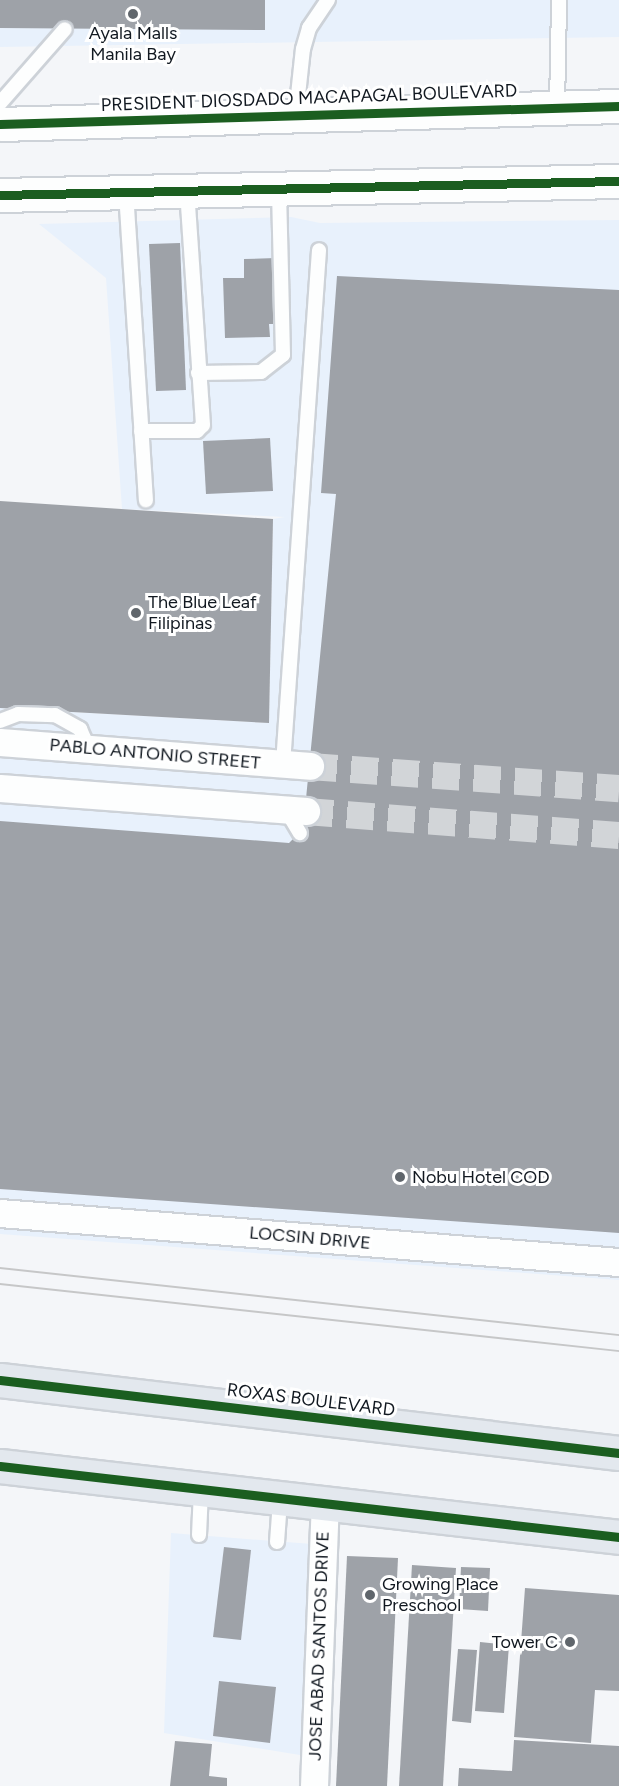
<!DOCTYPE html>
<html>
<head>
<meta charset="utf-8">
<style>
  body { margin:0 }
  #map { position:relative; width:619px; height:1786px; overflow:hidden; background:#f4f6f9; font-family:Figtree,sans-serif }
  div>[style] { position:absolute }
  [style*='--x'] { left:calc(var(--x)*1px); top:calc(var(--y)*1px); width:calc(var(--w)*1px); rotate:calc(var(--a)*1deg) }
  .built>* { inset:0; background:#e8f1fc }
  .building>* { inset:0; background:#9ea2a8 }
  .minor-tunnel>* { height:27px; margin-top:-13.5px; transform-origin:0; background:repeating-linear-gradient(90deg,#d2d5d8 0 27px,transparent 0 41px) }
  .roads { filter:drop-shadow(2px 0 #cdd2d8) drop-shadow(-2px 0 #cdd2d8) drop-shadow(0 2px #cdd2d8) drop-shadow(0 -2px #cdd2d8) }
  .service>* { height:14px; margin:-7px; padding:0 7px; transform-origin:7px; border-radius:7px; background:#fdfefe }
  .minor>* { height:27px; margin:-13.5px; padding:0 13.5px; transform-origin:13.5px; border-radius:13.5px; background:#fdfefe }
  .secondary>* { height:33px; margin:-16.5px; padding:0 16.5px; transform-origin:16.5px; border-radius:16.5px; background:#fdfefe }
  .trunk>* { height:33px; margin:-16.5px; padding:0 16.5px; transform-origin:16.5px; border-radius:16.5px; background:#e3e8ee }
  .tram>* { height:1.5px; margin:-0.75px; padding:0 0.75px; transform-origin:0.75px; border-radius:0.75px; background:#c6c7c8 }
  .cycleway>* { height:9px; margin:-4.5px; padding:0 4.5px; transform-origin:4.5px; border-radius:4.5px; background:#1b5e20 }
  .dots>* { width:16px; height:16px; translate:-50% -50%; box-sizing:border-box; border:3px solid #fff; border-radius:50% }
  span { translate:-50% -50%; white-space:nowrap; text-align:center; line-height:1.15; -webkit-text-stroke:6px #fff; paint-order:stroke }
  .poi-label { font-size:18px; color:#111820 }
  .left { translate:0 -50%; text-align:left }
  .right { translate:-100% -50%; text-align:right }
  .street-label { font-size:18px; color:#111820 }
</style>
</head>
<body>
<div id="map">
  <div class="built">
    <div style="clip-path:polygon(0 0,619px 0,619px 37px,0 47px)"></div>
    <div style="clip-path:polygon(291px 217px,320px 223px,619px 220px,619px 1280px,0 1234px,0 708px,269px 723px,273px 519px,285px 517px,122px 509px,106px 278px,39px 224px)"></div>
    <div style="clip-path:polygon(171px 1533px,312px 1544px,306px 1756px,164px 1733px)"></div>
  </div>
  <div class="building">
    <div style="clip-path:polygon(0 0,265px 0,265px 30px,0 28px)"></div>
    <div style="clip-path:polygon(180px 243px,186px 390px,156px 391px,149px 244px)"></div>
    <div style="clip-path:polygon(276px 258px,278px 324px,269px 324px,270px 337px,225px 338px,223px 278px,244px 278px,244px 259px)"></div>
    <div style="clip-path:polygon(337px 276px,619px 290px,619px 1233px,0 1189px,0 821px,289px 843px,303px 829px,336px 494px,321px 493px)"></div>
    <div style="clip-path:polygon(270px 438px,273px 491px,206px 494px,203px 441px)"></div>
    <div style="clip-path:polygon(0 501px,273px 519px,269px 723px,0 708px)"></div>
    <div style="clip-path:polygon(224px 1547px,251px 1550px,241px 1640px,213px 1637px)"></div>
    <div style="clip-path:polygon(347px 1556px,398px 1558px,387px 1786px,336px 1786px)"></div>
    <div style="clip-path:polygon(412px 1565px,456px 1568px,443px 1786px,399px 1786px)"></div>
    <div style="clip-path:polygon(461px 1567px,490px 1568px,488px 1611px,459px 1609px)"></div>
    <div style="clip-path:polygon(525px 1588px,619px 1595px,619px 1691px,595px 1690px,591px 1743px,514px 1737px)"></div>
    <div style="clip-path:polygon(480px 1642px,509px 1645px,504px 1713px,475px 1711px)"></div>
    <div style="clip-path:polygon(458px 1649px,477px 1650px,471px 1723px,452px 1721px)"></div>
    <div style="clip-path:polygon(219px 1681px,276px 1687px,270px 1743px,213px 1736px)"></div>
    <div style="clip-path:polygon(514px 1740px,619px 1746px,619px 1786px,458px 1786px,459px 1768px,512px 1771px)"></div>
    <div style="clip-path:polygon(175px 1741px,212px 1744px,209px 1776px,227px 1778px,227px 1786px,170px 1786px)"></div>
  </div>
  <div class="minor-tunnel">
    <div style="--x:310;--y:766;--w:310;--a:4.1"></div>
    <div style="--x:306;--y:811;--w:314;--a:4.4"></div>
  </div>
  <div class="roads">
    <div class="service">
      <div style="--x:0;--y:103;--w:98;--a:-48.7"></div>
      <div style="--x:557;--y:107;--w:107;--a:-88.9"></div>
      <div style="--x:296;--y:114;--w:65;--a:-83.9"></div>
      <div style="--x:303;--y:49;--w:22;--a:-74"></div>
      <div style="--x:309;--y:28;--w:34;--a:-56"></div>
      <div style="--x:126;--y:192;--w:309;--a:86.3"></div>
      <div style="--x:198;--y:373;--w:63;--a:-0.9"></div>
      <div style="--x:261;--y:372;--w:28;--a:-38"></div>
      <div style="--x:283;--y:355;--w:167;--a:-91.4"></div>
      <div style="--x:141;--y:431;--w:56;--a:0"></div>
      <div style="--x:197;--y:431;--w:8;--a:-45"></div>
      <div style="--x:203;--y:425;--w:235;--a:-93.9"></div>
      <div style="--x:0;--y:721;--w:19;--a:-21"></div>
      <div style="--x:18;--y:714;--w:37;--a:2"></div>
      <div style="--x:55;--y:715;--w:29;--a:29"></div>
      <div style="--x:80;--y:729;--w:20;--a:66"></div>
      <div style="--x:283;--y:764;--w:515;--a:-85.99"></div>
      <div style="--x:286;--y:810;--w:27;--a:59"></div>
      <div style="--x:199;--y:1535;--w:44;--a:-87.4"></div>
      <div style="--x:277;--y:1542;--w:41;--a:-85.8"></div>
    </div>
    <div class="minor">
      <div style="--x:0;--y:742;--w:311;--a:4.4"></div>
      <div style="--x:0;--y:788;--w:307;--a:4.3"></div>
      <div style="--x:0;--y:1213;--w:621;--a:4.53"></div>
      <div style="--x:314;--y:1786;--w:280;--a:-87.8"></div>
    </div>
    <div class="secondary">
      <div style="--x:0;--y:124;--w:619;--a:-1.67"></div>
      <div style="--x:0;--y:195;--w:619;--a:-1.3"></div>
    </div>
    <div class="trunk">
      <div style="--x:0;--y:1380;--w:623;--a:6.73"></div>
      <div style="--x:0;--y:1466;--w:623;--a:6.54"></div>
    </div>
  </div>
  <div class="tram">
    <div style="--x:0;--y:1268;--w:623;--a:6.18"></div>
    <div style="--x:0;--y:1284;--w:623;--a:6.18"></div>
  </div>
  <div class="cycleway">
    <div style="--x:0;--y:124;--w:619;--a:-1.67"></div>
    <div style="--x:0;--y:195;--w:619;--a:-1.3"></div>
    <div style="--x:0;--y:1380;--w:623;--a:6.73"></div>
    <div style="--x:0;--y:1466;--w:623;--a:6.54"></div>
  </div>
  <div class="dots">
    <div style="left:133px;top:14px;background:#60666c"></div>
    <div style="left:136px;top:613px;background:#60666c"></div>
    <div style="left:400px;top:1177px;background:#60666c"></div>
    <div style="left:370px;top:1595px;background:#60666c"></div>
    <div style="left:570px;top:1642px;background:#60666c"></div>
  </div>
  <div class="poi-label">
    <span style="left:133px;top:44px">Ayala Malls<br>Manila Bay</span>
    <span class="left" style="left:148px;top:613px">The Blue Leaf<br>Filipinas</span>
    <span class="left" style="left:412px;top:1177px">Nobu Hotel COD</span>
    <span class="left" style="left:382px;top:1595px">Growing Place<br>Preschool</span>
    <span class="right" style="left:558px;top:1642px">Tower C</span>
  </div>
  <div class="street-label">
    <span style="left:309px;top:98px;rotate:-2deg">PRESIDENT DIOSDADO MACAPAGAL BOULEVARD</span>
    <span style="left:155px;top:754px;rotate:5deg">PABLO ANTONIO STREET</span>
    <span style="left:310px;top:1238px;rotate:5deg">LOCSIN DRIVE</span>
    <span style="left:311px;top:1400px;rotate:7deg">ROXAS BOULEVARD</span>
    <span style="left:319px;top:1646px;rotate:-88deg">JOSE ABAD SANTOS DRIVE</span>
  </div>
</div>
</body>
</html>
